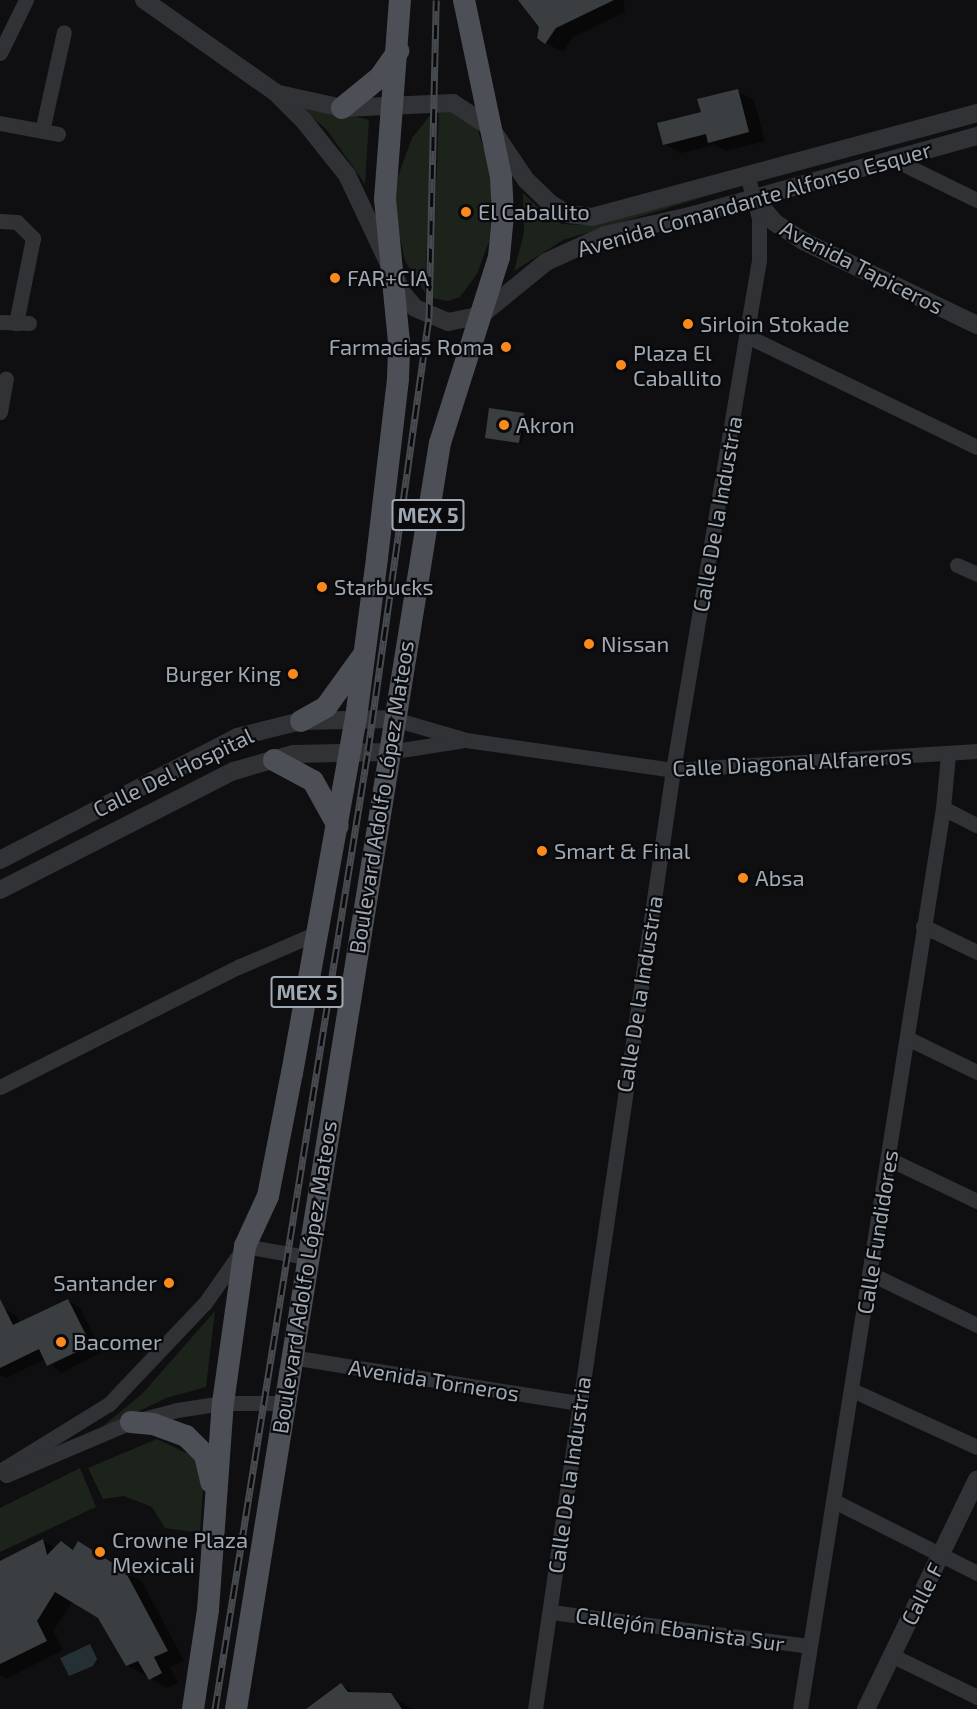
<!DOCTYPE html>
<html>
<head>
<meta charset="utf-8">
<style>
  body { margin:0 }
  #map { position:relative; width:977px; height:1709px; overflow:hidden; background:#0f0f11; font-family:"Exo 2",sans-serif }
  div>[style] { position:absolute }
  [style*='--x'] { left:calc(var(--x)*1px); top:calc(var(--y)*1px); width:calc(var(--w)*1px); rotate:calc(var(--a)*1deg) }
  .green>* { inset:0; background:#1c231b }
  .water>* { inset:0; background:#253035 }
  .shadow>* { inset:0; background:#0007 }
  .building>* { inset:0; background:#3b3e41 }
  .minor>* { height:15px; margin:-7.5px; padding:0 7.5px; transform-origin:7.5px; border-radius:7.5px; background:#303236 }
  .tertiary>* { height:18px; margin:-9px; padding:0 9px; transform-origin:9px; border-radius:9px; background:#303236 }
  .primary>* { height:22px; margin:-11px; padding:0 11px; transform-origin:11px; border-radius:11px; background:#4c4f55 }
  .rail>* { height:7px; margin-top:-3.5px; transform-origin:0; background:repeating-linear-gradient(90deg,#0a0a0c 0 14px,#474a4f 0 28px); box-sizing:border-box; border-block:2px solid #474a4f }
  .dots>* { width:16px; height:16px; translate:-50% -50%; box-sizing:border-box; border:3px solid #0a0a0c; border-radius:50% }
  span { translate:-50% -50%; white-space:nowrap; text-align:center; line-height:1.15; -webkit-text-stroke:4.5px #0a0a0c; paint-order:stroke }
  .shield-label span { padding:2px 4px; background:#0a0a0c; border:2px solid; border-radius:4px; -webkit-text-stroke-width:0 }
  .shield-label { font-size:21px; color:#9fa9b3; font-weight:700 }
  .street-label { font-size:22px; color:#9fa9b3 }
  .poi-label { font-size:22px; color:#9fa9b3 }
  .left { translate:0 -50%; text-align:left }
  .right { translate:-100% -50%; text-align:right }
</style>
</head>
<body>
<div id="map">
  <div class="green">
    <div style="clip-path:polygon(293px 101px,369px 120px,365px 184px,327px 130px)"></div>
    <div style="clip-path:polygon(448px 109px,476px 125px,490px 167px,493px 202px,489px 241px,477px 274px,460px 297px,448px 301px,432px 298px,439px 111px)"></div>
    <div style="clip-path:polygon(432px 113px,425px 293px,405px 261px,394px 209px,398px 176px,412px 138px)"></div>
    <div style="clip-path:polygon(740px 186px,563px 240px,514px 271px,524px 233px,523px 193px,547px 216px,562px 224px,581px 225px)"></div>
    <div style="clip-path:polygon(215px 1311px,206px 1387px,166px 1398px,96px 1432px,143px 1393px)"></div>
    <div style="clip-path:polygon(157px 1439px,205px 1462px,200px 1533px,165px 1528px,152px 1507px,124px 1496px,103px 1499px,88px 1468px)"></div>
    <div style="clip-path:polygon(80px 1468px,96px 1507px,0 1552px,0 1508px)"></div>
  </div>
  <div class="water">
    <div style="clip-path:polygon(90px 1644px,97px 1659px,93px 1666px,69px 1676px,60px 1658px)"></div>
  </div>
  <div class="shadow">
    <div style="clip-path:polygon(520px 0,623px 0,625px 12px,573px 37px,563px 52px,546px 43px,540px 27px)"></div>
    <div style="clip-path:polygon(737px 91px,754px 100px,765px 141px,726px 151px,715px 145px,681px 153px,664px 144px)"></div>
    <div style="clip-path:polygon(523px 415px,527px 417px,522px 444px,486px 437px)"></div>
    <div style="clip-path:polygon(68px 1300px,80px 1308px,102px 1352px,61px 1373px,45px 1359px,6px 1378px,0 1375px,0 1311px,4px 1309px,17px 1316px,20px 1323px)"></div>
    <div style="clip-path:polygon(43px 1541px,56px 1548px,61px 1542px,75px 1550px,96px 1553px,142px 1582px,184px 1661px,170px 1667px,178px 1683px,167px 1688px,127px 1665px,99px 1617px,73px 1601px,53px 1631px,63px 1650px,6px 1679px,0 1675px,0 1563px)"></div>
    <div style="clip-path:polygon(341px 1685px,356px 1694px,391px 1695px,411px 1709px,309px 1709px)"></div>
  </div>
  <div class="building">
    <div style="clip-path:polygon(518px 0,614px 0,556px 28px,545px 44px,537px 38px,539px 27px)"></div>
    <div style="clip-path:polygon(738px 89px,749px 132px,708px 143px,706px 134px,663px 145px,657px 123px,701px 112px,697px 99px)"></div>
    <div style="clip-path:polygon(489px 408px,524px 413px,519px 443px,485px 438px)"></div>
    <div style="clip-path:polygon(0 1299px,13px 1325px,68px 1299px,91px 1345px,47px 1366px,39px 1349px,0 1368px)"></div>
    <div style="clip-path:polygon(43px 1539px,47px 1555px,61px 1541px,73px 1550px,78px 1541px,125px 1571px,168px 1651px,154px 1657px,162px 1673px,149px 1680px,138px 1661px,126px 1666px,98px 1618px,55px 1592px,37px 1621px,47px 1641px,0 1664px,0 1561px)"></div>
    <div style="clip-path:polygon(341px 1683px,348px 1692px,391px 1693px,402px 1709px,306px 1709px)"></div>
  </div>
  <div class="minor">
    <div style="--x:0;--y:53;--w:59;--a:-63.9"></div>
    <div style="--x:0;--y:123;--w:59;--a:10.7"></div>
    <div style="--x:42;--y:131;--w:101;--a:-77.5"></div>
    <div style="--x:895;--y:160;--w:91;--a:26"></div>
    <div style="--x:0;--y:221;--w:17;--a:3"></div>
    <div style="--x:17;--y:222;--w:23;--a:45"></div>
    <div style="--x:33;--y:238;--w:87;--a:101.3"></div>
    <div style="--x:0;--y:322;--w:29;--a:2"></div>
    <div style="--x:747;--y:336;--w:255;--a:25.8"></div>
    <div style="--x:0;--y:412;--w:34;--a:-80"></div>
    <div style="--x:957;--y:565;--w:22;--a:24"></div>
    <div style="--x:394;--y:719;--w:75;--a:16.3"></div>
    <div style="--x:466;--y:740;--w:209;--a:8.2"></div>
    <div style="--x:673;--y:770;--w:305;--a:-3.6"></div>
    <div style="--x:388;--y:752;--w:73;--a:-8.7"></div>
    <div style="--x:943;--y:808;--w:38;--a:27"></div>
    <div style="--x:923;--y:926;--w:60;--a:25.7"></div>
    <div style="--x:907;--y:1038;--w:78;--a:25.9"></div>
    <div style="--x:0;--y:1087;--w:267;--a:-26.8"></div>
    <div style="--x:238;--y:967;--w:86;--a:-23.3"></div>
    <div style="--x:889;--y:1159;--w:98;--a:25.5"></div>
    <div style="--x:869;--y:1273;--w:120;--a:25.7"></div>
    <div style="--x:291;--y:1357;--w:291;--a:9.1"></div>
    <div style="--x:852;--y:1390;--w:137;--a:24.5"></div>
    <div style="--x:0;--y:1471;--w:128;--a:-31.6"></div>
    <div style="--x:109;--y:1404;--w:139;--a:-46.5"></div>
    <div style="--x:205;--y:1303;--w:70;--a:-54.9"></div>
    <div style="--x:245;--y:1246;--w:63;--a:10.1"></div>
    <div style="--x:6;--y:1475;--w:136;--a:-23"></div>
    <div style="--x:131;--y:1422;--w:48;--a:-14.6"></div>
    <div style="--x:177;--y:1410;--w:47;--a:-8.7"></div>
    <div style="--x:223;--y:1403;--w:60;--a:0"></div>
    <div style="--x:836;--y:1502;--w:158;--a:26.7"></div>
    <div style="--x:551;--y:1612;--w:260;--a:7.5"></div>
    <div style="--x:891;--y:1655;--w:96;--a:26"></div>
    <div style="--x:535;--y:1709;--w:949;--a:-81.64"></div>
    <div style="--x:673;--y:770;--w:517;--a:-80.43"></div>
    <div style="--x:759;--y:260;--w:42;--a:-90"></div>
    <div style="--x:759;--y:218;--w:45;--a:-105.6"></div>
    <div style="--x:800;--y:1709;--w:912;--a:-80.98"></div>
    <div style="--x:943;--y:808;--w:53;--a:-84.6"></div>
  </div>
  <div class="tertiary">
    <div style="--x:144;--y:0;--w:160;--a:35.1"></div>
    <div style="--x:275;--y:92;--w:41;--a:45"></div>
    <div style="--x:304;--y:121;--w:69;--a:51.5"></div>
    <div style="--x:347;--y:175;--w:132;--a:64.8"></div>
    <div style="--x:403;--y:294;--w:18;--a:49"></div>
    <div style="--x:415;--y:308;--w:36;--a:23"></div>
    <div style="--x:448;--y:322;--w:33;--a:-11"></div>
    <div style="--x:480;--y:316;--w:85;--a:-39.3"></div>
    <div style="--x:546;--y:262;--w:65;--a:-24.6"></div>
    <div style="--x:605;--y:235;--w:87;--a:-12.6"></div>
    <div style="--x:690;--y:216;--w:298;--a:-15.6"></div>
    <div style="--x:279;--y:94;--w:65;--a:12.5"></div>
    <div style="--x:342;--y:108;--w:111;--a:-2.6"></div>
    <div style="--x:453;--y:103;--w:45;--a:33.3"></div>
    <div style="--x:491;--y:128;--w:63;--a:56.1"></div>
    <div style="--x:526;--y:180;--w:35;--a:44"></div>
    <div style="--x:551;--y:204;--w:20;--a:30"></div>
    <div style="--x:568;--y:214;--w:24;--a:7"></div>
    <div style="--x:592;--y:217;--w:399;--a:-15.1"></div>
    <div style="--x:755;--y:199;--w:30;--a:50"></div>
    <div style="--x:774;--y:222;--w:35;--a:33"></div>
    <div style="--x:803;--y:241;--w:193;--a:25.8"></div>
    <div style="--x:0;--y:860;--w:267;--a:-27.4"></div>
    <div style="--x:237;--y:737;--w:66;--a:-14"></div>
    <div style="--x:301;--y:721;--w:93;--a:-1.2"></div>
    <div style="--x:0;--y:890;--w:263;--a:-27"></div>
    <div style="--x:234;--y:771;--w:61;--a:-16.1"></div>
    <div style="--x:293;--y:754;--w:95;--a:-1.2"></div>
    <div style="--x:866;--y:1709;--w:255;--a:-64.2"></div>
  </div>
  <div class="primary">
    <div style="--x:342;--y:108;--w:49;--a:-39.2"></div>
    <div style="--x:380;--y:77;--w:32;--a:-55"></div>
    <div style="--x:301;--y:721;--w:29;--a:-29"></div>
    <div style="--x:326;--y:707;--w:62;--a:-54.2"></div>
    <div style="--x:274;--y:760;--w:44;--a:28.3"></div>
    <div style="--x:313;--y:781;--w:51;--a:60.9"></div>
    <div style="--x:131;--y:1422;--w:22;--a:5"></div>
    <div style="--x:153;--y:1424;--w:35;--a:20"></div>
    <div style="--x:186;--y:1436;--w:27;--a:45"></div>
    <div style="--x:205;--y:1455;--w:28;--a:77"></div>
    <div style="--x:193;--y:1709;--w:100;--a:-81.4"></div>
    <div style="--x:208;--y:1610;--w:208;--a:-85.9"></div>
    <div style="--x:223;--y:1403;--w:159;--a:-82"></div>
    <div style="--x:245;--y:1246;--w:55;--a:-65.3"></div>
    <div style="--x:268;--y:1196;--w:125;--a:-79"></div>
    <div style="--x:292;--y:1073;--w:361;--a:-79.8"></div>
    <div style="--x:356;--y:718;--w:161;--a:-82.5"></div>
    <div style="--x:377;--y:558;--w:181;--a:-83.3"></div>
    <div style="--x:398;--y:378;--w:36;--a:-88"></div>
    <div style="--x:399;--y:342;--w:144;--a:-95.6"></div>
    <div style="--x:385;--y:199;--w:200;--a:-85.7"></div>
    <div style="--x:236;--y:1709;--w:1282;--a:-80.85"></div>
    <div style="--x:440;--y:443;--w:195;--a:-72.4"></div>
    <div style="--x:499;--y:257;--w:42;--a:-84.6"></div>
    <div style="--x:503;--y:215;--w:38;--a:-93"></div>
    <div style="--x:501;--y:177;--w:181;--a:-101.8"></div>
  </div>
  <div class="rail">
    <div style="--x:215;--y:1709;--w:970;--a:-80.93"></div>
    <div style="--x:368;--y:751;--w:437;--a:-82"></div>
    <div style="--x:429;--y:318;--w:318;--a:-88.7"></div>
  </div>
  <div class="dots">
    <div style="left:466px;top:212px;background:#fb8a1c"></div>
    <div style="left:335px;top:278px;background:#fb8a1c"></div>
    <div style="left:688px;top:324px;background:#fb8a1c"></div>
    <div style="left:506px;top:347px;background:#fb8a1c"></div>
    <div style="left:621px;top:365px;background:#fb8a1c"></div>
    <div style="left:504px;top:425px;background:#fb8a1c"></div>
    <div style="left:322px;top:587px;background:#fb8a1c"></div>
    <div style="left:589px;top:644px;background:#fb8a1c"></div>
    <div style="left:293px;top:674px;background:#fb8a1c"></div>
    <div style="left:542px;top:851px;background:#fb8a1c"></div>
    <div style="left:743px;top:878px;background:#fb8a1c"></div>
    <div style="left:169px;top:1283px;background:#fb8a1c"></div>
    <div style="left:61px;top:1342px;background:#fb8a1c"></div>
    <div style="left:100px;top:1552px;background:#fb8a1c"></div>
  </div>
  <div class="shield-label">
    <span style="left:428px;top:515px">MEX 5</span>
    <span style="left:307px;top:992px">MEX 5</span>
  </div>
  <div class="street-label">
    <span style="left:754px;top:199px;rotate:-16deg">Avenida Comandante Alfonso Esquer</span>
    <span style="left:862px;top:267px;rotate:27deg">Avenida Tapiceros</span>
    <span style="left:717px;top:514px;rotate:-80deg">Calle De la Industria</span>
    <span style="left:792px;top:762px;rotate:-3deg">Calle Diagonal Alfareros</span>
    <span style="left:173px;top:772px;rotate:-26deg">Calle Del Hospital</span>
    <span style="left:381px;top:797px;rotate:-81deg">Boulevard Adolfo López Mateos</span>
    <span style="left:639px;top:994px;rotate:-81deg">Calle De la Industria</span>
    <span style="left:877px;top:1232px;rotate:-81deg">Calle Fundidores</span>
    <span style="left:304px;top:1277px;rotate:-81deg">Boulevard Adolfo López Mateos</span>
    <span style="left:434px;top:1380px;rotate:9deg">Avenida Torneros</span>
    <span style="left:569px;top:1475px;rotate:-82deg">Calle De la Industria</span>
    <span style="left:922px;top:1594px;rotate:-63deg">Calle F</span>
    <span style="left:680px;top:1629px;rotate:8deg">Callejón Ebanista Sur</span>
  </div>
  <div class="poi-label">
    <span class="left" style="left:478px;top:212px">El Caballito</span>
    <span class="left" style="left:347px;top:278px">FAR+CIA</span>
    <span class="left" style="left:700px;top:324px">Sirloin Stokade</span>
    <span class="right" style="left:494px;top:347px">Farmacias Roma</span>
    <span class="left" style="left:633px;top:365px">Plaza El<br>Caballito</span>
    <span class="left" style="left:516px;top:425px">Akron</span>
    <span class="left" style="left:334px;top:587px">Starbucks</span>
    <span class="left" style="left:601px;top:644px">Nissan</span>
    <span class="right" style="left:281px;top:674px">Burger King</span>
    <span class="left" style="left:554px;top:851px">Smart &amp; Final</span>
    <span class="left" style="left:755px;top:878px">Absa</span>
    <span class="right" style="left:157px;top:1283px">Santander</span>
    <span class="left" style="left:73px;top:1342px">Bacomer</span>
    <span class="left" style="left:112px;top:1552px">Crowne Plaza<br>Mexicali</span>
  </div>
</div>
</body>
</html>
